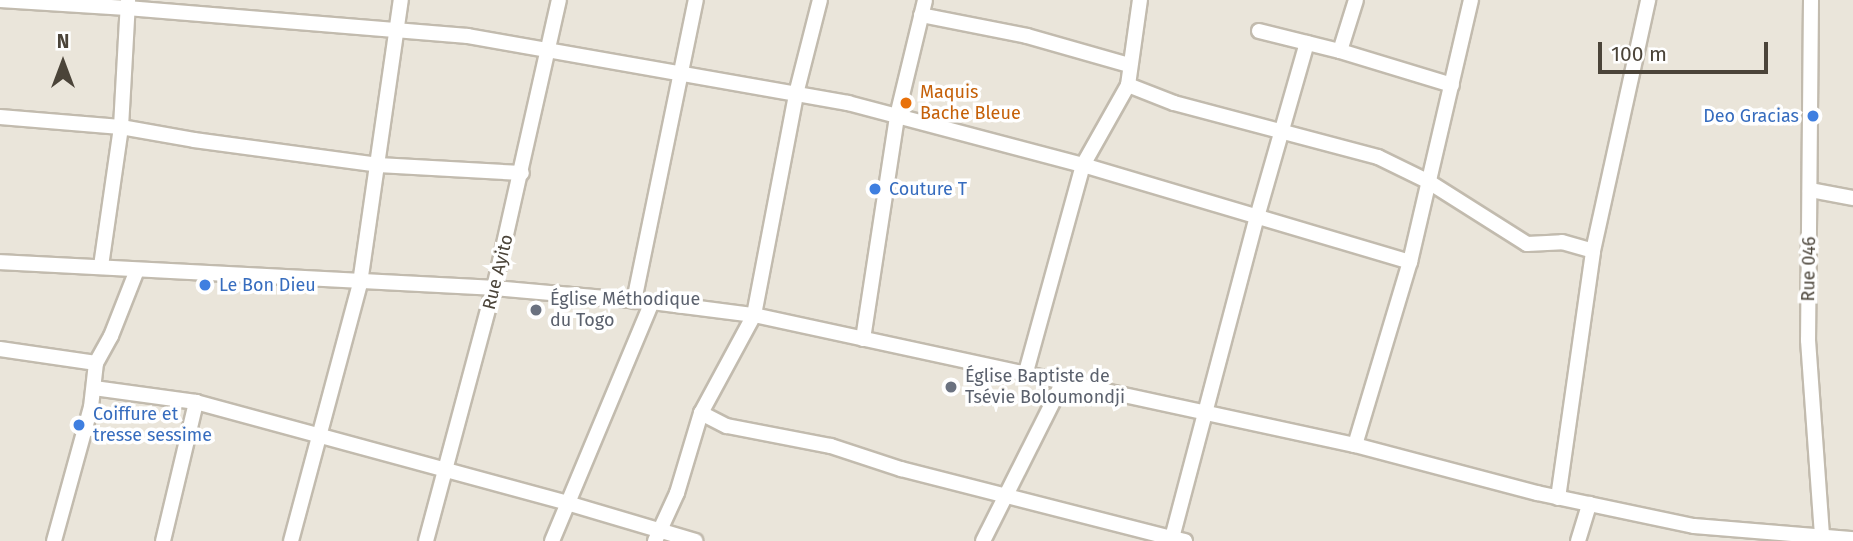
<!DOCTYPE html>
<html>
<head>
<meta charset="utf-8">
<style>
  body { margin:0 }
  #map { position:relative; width:1853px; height:541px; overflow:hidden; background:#f6f3ec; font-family:"Fira Sans",sans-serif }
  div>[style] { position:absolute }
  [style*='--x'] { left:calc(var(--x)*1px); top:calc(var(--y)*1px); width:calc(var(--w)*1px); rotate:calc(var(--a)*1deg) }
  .residential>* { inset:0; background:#eae5da }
  .roads { filter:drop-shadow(2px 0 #c2bbae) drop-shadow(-2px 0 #c2bbae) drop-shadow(0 2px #c2bbae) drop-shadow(0 -2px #c2bbae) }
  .minor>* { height:14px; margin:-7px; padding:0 7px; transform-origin:7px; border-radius:7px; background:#fff }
  .dots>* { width:19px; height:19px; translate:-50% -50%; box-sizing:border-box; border:4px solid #fff; border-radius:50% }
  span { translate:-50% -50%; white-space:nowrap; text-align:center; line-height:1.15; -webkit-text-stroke:7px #fff; paint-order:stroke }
  .food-label { font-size:18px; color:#c56008 }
  .left { translate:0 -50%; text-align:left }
  .shop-label { font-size:18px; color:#366cbe }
  .right { translate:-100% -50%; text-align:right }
  .street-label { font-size:18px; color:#4b4439 }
  .worship-label { font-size:18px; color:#5b616d }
  .north { position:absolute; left:28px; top:28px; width:70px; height:70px; -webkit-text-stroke:5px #fff; paint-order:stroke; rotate:0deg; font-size:19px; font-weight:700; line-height:28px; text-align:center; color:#4b4439 }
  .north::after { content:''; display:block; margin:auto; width:24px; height:32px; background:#4b4439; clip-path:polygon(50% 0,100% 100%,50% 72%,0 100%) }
  .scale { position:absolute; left:1598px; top:42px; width:170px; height:32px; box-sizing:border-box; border:4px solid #4b4439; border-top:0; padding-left:9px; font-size:21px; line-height:24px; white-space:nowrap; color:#4b4439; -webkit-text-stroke:5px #fff; paint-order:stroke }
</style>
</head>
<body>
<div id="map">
  <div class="residential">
    <div style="clip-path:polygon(0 0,1853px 0,1853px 541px,0 541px)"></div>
  </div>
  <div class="roads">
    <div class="minor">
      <div style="--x:0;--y:0;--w:127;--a:3.6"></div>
      <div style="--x:127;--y:8;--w:342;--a:4.7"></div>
      <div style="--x:468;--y:36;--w:386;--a:10"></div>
      <div style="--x:848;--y:103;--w:243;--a:14.8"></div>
      <div style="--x:1083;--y:165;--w:341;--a:16.5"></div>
      <div style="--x:1410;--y:262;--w:269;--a:-76.9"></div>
      <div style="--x:1811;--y:0;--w:340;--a:90.5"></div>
      <div style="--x:1808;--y:340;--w:197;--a:85.9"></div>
      <div style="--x:921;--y:15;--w:108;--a:11.2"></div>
      <div style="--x:1027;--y:36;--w:106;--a:15.9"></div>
      <div style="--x:1259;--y:31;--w:83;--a:13.9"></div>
      <div style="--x:1340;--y:51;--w:117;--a:16.9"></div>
      <div style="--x:1340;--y:51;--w:53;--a:-72.6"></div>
      <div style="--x:1128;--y:85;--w:49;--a:21.4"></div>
      <div style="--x:1174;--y:103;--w:211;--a:14.8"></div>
      <div style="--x:1378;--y:157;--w:57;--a:26.1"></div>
      <div style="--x:1429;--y:182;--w:116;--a:32.3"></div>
      <div style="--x:1527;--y:244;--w:35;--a:-3"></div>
      <div style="--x:1562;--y:242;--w:32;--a:16"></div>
      <div style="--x:0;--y:117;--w:121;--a:4.7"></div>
      <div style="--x:121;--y:127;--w:74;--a:10.1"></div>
      <div style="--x:194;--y:140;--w:186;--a:7.7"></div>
      <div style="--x:378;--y:165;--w:144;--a:3.2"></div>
      <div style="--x:1810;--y:190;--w:44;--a:10.5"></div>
      <div style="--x:0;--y:262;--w:495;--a:3"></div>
      <div style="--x:494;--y:288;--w:159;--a:5.1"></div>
      <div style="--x:652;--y:302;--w:103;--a:7.3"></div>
      <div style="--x:754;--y:315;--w:615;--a:12.21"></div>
      <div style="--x:1355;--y:445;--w:188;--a:14.8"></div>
      <div style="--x:1537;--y:493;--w:160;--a:11.9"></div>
      <div style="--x:1694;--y:526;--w:160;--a:4.7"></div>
      <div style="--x:101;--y:266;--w:140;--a:-81.8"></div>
      <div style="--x:121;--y:127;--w:127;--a:-86.8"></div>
      <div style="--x:634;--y:301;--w:307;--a:-78.4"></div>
      <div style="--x:863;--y:339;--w:226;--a:-81.3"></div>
      <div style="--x:897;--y:116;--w:119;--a:-76.4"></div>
      <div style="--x:0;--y:349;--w:97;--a:8.3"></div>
      <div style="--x:1026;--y:372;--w:215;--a:-74.6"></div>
      <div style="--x:1083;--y:165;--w:92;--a:-60.6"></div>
      <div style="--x:1128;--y:85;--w:86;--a:-82"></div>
      <div style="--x:94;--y:388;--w:103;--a:7.8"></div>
      <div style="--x:196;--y:402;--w:385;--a:15.2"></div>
      <div style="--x:567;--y:503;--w:134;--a:16.5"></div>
      <div style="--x:701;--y:413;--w:29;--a:27"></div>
      <div style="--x:727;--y:426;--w:106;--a:10.9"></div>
      <div style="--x:831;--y:446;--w:74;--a:18.2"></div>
      <div style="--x:901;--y:469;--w:280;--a:14.3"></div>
      <div style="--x:1172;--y:538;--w:3;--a:108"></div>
      <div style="--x:1355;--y:445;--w:191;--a:-73.3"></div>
      <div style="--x:1558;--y:498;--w:249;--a:-81.9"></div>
      <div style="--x:1593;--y:251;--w:257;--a:-77.6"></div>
      <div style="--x:54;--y:541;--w:139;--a:-74.6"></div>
      <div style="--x:91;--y:407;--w:44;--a:-83.5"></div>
      <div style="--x:96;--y:363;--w:31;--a:-61"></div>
      <div style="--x:111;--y:336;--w:71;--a:-68.5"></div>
      <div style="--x:163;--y:541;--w:143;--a:-76.6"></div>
      <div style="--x:291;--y:541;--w:267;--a:-75"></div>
      <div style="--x:360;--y:283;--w:286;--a:-81.8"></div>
      <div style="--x:426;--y:541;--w:262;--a:-75"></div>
      <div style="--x:494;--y:288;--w:295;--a:-77.3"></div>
      <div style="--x:552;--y:541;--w:259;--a:-67.3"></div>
      <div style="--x:655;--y:541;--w:53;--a:-65.4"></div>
      <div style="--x:677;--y:493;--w:84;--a:-73.3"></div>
      <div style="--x:701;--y:413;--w:111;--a:-61.6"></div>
      <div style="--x:754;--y:315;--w:225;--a:-79.2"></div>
      <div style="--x:796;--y:94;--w:97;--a:-75.7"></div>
      <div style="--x:983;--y:541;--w:180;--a:-63.3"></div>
      <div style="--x:1185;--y:541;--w:13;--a:-167"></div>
      <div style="--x:1172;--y:538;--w:332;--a:-75.2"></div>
      <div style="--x:1257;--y:217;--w:181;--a:-74"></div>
      <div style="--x:1578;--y:541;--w:39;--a:-73"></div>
    </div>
  </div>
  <div class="dots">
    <div style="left:906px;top:103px;background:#e8710a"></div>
    <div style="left:1813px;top:116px;background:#3f7fe0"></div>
    <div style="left:875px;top:189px;background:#3f7fe0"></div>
    <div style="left:205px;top:285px;background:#3f7fe0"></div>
    <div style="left:536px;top:310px;background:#6b7280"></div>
    <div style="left:951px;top:387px;background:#6b7280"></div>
    <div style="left:79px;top:425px;background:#3f7fe0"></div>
  </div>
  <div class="food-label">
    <span class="left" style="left:920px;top:103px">Maquis<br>Bache Bleue</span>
  </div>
  <div class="shop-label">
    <span class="right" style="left:1799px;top:116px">Deo Gracias</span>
    <span class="left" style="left:889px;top:189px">Couture T</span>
    <span class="left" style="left:219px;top:285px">Le Bon Dieu</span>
    <span class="left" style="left:93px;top:425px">Coiffure et<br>tresse sessime</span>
  </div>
  <div class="street-label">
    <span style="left:1809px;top:269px;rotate:-89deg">Rue 046</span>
    <span style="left:498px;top:272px;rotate:-76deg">Rue Ayito</span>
  </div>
  <div class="worship-label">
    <span class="left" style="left:550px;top:310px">Église Méthodique<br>du Togo</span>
    <span class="left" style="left:965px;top:387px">Église Baptiste de<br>Tsévie Boloumondji</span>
  </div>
  <div class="north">N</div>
  <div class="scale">100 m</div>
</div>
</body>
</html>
